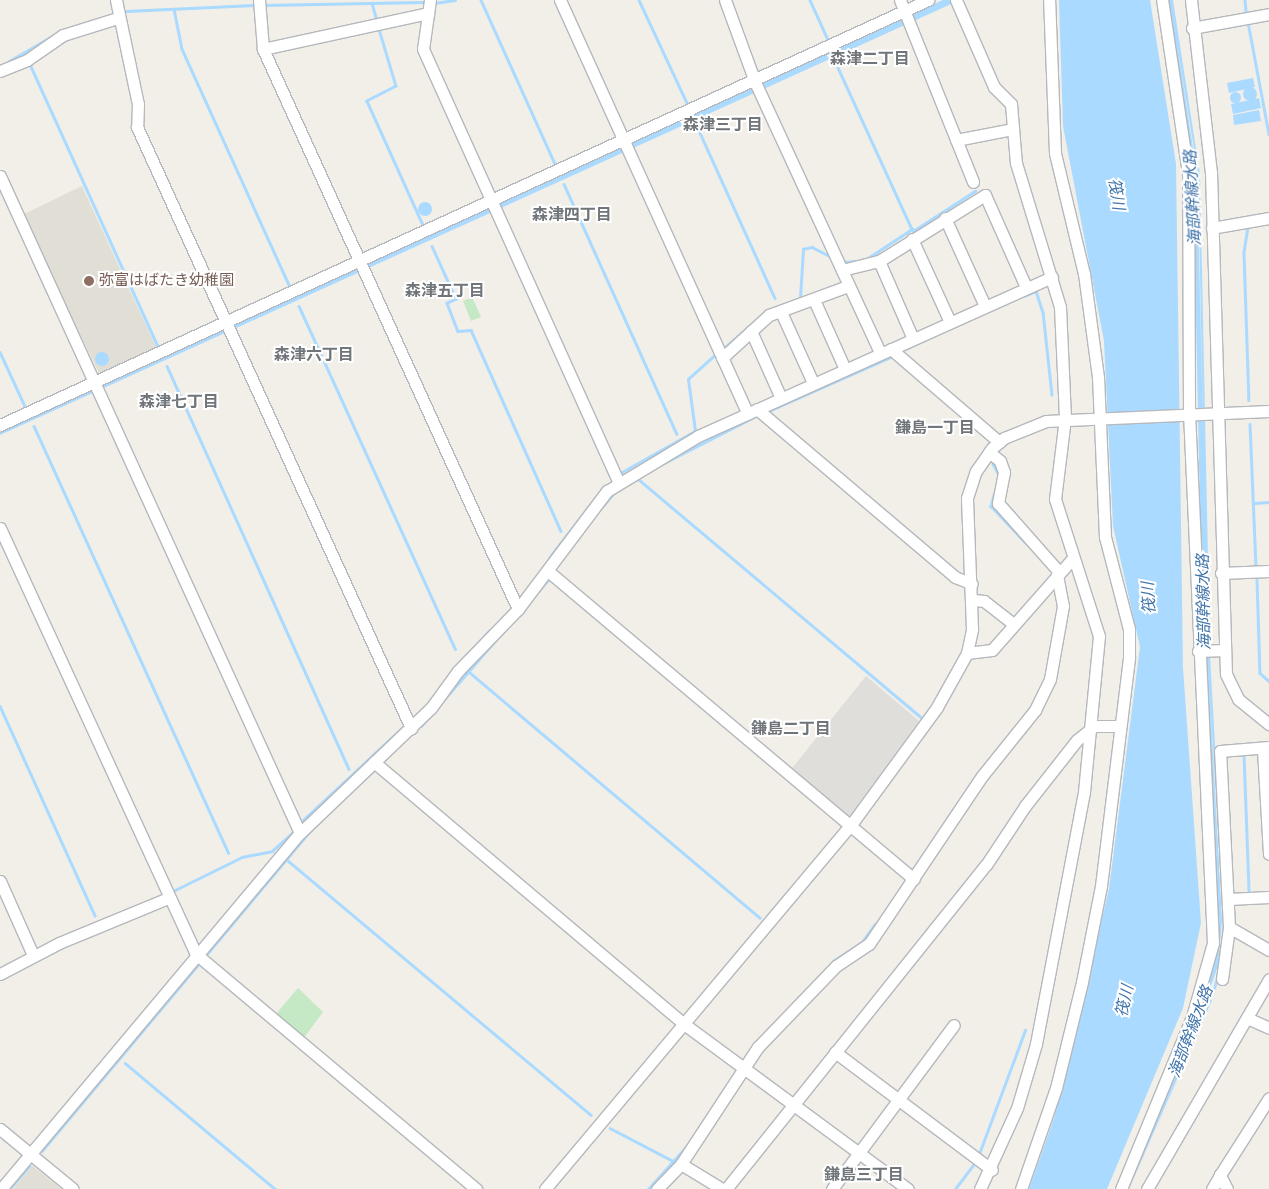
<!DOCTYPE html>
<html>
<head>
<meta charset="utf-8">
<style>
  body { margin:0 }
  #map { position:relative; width:1269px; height:1189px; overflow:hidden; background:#f1efe8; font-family:"Fira Sans Condensed","Noto Sans JP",sans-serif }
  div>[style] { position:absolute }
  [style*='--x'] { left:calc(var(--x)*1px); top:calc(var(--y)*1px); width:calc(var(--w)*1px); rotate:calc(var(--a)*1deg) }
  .industrial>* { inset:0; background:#e0deda }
  .education>* { inset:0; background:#e1ded6 }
  .green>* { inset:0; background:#c5e8c5 }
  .water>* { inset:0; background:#aadaff }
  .round { border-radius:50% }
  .stream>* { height:2.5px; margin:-1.25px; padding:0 1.25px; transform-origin:1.25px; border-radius:1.25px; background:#aadaff }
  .roads { filter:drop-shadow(1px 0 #b5b8bc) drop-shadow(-1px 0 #b5b8bc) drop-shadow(0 1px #b5b8bc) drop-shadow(0 -1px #b5b8bc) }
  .minor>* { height:11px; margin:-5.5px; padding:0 5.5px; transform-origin:5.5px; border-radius:5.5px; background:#fff }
  .dots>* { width:14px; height:14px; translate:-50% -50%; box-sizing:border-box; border:2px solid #fff; border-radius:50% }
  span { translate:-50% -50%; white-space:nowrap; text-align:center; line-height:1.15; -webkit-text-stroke:4px #fff; paint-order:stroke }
  .education-label { font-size:15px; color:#785e54 }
  .left { translate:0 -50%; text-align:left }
  .neighbourhood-label { font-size:16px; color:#70757a; font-weight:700 }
  .water-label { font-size:16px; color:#4174aa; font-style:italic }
</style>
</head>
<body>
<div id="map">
  <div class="industrial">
    <div style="clip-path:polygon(866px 676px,919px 721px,847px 820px,789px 772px)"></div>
  </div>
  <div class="education">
    <div style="clip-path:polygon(82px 186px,156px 347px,99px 373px,22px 215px)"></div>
    <div style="clip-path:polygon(32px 1166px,33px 1166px,61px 1189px,13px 1189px)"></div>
  </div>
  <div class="green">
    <div style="clip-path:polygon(472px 297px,481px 317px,471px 321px,463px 301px)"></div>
    <div style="clip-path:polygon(298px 988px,323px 1012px,303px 1039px,276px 1014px)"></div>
  </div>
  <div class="water">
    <div style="clip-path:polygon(943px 0,960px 0,0 435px,0 429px)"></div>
    <div style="clip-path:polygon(1059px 0,1150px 0,1176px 164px,1183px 668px,1201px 923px,1183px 1008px,1107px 1189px,1029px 1189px,1054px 1118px,1109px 889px,1140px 647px,1113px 526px,1104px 341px,1063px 126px)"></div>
    <div style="clip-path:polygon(evenodd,1166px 0,1173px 0,1200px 175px,1210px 655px,1225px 924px,1219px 979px,1213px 998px,1130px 1189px,1188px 1056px,1211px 998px,1220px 960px,1223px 917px,1209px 680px,1222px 920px,1218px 966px,1181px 1070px,1129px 1189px,1124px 1189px,1202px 1006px,1214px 961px,1218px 916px,1203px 654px,1193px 173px,1166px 0,1176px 37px,1198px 174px,1203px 421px,1197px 174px,1176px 37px)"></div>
    <div style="clip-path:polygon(1253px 78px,1255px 87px,1229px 93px,1227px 83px)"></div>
    <div class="round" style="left:1243px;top:87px;width:14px;height:14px"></div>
    <div class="round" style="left:1229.5px;top:91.5px;width:11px;height:11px"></div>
    <div style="clip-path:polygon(1259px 98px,1261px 108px,1233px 114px,1231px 104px)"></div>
    <div style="clip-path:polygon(1259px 110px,1261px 121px,1234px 125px,1233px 115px)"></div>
    <div class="round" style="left:418px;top:202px;width:14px;height:14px"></div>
    <div class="round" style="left:95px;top:352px;width:14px;height:14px"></div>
    <div style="clip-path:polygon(373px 768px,376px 771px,327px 814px,42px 1154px,42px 1147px,321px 816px)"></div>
    <div style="clip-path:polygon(27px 1165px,32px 1166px,12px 1189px,5px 1189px)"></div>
  </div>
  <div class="stream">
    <div style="--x:481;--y:0;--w:182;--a:65.7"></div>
    <div style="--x:639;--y:0;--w:114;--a:65"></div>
    <div style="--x:810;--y:0;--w:46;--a:65.7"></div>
    <div style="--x:1245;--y:0;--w:11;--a:85"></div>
    <div style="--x:372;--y:3;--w:18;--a:74"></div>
    <div style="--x:434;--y:3;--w:21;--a:-8"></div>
    <div style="--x:263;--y:5;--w:161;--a:-1.1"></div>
    <div style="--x:174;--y:9;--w:41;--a:78.7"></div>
    <div style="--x:182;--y:49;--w:259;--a:65.6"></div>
    <div style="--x:126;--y:11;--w:128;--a:-2.7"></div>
    <div style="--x:1248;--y:22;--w:114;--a:79.4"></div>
    <div style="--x:379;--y:29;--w:59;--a:73.4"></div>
    <div style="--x:396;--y:86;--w:33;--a:153"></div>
    <div style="--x:367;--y:101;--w:138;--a:65.7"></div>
    <div style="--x:9;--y:61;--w:52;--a:-30"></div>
    <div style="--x:835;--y:61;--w:187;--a:65.4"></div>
    <div style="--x:913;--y:231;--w:74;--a:-32.8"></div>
    <div style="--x:29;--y:62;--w:314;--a:65.6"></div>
    <div style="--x:696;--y:124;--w:191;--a:65.6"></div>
    <div style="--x:564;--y:184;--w:274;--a:65.7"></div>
    <div style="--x:1248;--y:227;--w:26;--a:99"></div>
    <div style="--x:1244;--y:253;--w:147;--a:88.1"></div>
    <div style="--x:432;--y:246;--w:58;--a:65.6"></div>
    <div style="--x:456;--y:299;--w:10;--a:156"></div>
    <div style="--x:447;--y:303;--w:30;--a:69"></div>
    <div style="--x:458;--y:331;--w:13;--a:-4"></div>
    <div style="--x:471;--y:330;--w:220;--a:65.9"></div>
    <div style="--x:868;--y:258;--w:53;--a:-33.4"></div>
    <div style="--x:843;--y:262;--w:12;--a:-5"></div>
    <div style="--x:1024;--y:296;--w:13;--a:-23"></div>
    <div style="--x:1036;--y:291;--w:22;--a:72"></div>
    <div style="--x:1043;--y:312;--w:83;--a:83.8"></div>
    <div style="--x:800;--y:298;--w:49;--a:-86.5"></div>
    <div style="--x:803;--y:249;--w:9;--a:-13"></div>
    <div style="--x:812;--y:247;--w:22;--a:27"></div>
    <div style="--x:299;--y:306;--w:377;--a:65.5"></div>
    <div style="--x:723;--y:349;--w:44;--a:-41.3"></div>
    <div style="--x:901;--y:351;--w:29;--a:-25"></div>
    <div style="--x:0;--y:352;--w:60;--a:65.2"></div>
    <div style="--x:167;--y:366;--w:442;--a:65.7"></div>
    <div style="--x:771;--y:410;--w:133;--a:-23.9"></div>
    <div style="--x:1250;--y:424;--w:143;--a:87.6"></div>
    <div style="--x:34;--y:426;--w:469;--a:65.5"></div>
    <div style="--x:662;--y:464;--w:103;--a:-27.1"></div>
    <div style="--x:993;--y:464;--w:13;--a:61"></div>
    <div style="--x:622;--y:472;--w:84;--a:-29.3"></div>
    <div style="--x:695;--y:431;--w:52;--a:-97.7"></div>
    <div style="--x:688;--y:379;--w:36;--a:-42"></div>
    <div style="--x:637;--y:478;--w:371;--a:40.1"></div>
    <div style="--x:995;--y:492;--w:15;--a:106"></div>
    <div style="--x:991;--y:506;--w:50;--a:46.6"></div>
    <div style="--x:1254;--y:503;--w:15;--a:-4"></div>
    <div style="--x:600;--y:509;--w:23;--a:-49"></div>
    <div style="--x:549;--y:558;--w:77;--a:-52.4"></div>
    <div style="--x:1257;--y:580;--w:93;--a:88.2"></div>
    <div style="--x:1260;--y:673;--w:12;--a:42"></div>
    <div style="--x:457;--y:665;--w:47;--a:-46.7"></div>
    <div style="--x:468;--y:671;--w:382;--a:40.2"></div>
    <div style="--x:0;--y:706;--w:230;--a:65.6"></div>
    <div style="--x:421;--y:726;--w:194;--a:-49"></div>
    <div style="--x:1244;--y:754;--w:139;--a:87.9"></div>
    <div style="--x:300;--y:823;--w:142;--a:-43"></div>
    <div style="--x:286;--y:859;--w:398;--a:40"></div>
    <div style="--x:173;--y:891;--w:77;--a:-26.2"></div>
    <div style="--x:242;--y:857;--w:31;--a:-11"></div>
    <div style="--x:272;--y:851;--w:27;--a:-42"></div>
    <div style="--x:833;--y:961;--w:35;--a:-33"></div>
    <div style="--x:862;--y:942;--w:22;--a:-54"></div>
    <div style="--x:125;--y:1063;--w:196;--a:40"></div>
    <div style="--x:610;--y:1128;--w:71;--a:27.6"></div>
    <div style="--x:979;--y:1154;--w:132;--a:-69.6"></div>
    <div style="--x:648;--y:1189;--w:57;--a:-47.9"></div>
    <div style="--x:955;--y:1189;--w:30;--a:-53"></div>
  </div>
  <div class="roads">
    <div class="minor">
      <div style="--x:116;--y:0;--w:106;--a:78.1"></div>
      <div style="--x:138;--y:104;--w:23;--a:92"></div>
      <div style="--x:137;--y:127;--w:661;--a:65.49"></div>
      <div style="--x:259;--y:0;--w:49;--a:85.3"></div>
      <div style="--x:263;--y:49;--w:615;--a:65.52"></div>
      <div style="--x:430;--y:0;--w:49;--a:98.1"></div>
      <div style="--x:423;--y:49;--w:474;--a:65.7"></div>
      <div style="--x:560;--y:0;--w:453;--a:65.6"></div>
      <div style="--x:725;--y:0;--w:87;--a:69.9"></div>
      <div style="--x:755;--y:82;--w:298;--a:65.2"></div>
      <div style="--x:900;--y:0;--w:196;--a:68.1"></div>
      <div style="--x:956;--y:0;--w:95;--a:66.4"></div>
      <div style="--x:994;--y:87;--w:24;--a:45"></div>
      <div style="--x:1011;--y:104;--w:59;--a:85.2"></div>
      <div style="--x:1016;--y:163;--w:151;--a:73"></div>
      <div style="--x:1060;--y:307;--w:111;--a:87.4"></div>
      <div style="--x:1065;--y:418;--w:82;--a:97"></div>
      <div style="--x:1055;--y:499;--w:144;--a:72.2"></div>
      <div style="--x:1099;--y:636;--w:157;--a:95.5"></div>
      <div style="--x:1084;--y:792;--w:257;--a:100.8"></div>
      <div style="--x:1036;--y:1044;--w:67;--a:106.5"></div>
      <div style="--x:1017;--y:1108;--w:89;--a:114.6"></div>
      <div style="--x:1191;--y:0;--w:173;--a:83.4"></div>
      <div style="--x:1211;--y:172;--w:502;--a:88.29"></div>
      <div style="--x:1226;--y:674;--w:28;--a:64"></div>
      <div style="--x:1238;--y:699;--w:40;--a:39"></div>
      <div style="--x:1192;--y:28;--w:78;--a:-10.3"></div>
      <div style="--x:263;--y:49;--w:169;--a:-12.3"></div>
      <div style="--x:0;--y:71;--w:29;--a:-22"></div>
      <div style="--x:27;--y:60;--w:44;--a:-34.8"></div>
      <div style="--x:63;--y:35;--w:58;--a:-17.2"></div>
      <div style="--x:956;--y:140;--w:57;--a:-11.1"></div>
      <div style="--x:0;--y:176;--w:722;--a:65.46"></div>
      <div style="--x:945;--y:218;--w:97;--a:65.6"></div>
      <div style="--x:1212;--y:228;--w:58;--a:-10"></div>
      <div style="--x:912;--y:239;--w:91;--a:65.4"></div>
      <div style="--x:879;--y:261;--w:85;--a:66.4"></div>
      <div style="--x:842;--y:270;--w:38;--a:-14"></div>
      <div style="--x:879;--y:261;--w:125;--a:-31.9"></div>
      <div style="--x:985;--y:195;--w:101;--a:66"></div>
      <div style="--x:815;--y:302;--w:73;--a:65.9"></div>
      <div style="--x:781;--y:312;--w:78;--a:65.7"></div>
      <div style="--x:751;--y:331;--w:73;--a:65.9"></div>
      <div style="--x:891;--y:349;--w:143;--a:40.7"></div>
      <div style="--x:722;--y:358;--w:64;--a:-42.5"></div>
      <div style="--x:769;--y:315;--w:84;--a:-20.2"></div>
      <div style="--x:757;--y:409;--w:260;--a:40.3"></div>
      <div style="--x:955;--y:577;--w:18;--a:22"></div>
      <div style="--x:0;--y:425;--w:1021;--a:-24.61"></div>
      <div style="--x:989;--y:452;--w:14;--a:39"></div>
      <div style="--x:1000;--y:461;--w:12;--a:70"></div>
      <div style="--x:1004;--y:472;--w:32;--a:101"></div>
      <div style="--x:998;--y:503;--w:92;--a:48.5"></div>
      <div style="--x:0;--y:528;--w:469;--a:65.3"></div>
      <div style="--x:196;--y:954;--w:366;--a:40"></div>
      <div style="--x:548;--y:571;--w:478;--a:40.1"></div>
      <div style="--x:1221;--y:573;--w:48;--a:-2.4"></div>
      <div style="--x:974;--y:600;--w:10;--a:6"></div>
      <div style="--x:984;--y:601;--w:37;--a:38"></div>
      <div style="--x:1198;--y:651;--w:27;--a:-2"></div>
      <div style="--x:967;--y:653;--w:25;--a:-7"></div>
      <div style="--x:992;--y:650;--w:123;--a:-48.6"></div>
      <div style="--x:1263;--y:750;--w:104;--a:86.7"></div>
      <div style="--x:374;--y:762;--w:406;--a:40.2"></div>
      <div style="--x:684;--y:1024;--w:278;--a:36.4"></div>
      <div style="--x:0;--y:881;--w:81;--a:66"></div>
      <div style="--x:1228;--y:899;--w:41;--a:-2.8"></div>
      <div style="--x:1229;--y:927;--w:46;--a:29.9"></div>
      <div style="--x:0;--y:974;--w:67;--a:-27.7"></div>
      <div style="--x:59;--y:943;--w:118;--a:-22.4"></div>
      <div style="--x:1222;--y:979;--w:52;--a:-82.3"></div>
      <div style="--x:1229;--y:927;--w:176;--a:-92.9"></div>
      <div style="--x:1220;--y:751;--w:49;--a:-4.7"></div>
      <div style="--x:1247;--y:1018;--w:24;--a:24"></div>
      <div style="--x:835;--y:1052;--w:196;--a:36.9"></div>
      <div style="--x:0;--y:1129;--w:94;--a:39.4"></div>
      <div style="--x:681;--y:1164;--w:48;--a:31.4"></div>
      <div style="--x:1;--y:1189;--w:465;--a:-50"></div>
      <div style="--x:300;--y:833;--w:181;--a:-43.7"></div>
      <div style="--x:431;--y:708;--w:46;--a:-53.9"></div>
      <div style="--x:458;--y:671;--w:86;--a:-45.9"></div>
      <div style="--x:518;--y:609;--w:148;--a:-53"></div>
      <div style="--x:607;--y:491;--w:106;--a:-31.1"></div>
      <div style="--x:698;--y:436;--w:388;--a:-24.2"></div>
      <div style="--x:545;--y:1189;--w:474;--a:-50"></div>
      <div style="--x:850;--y:826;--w:147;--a:-53.8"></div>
      <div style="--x:937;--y:707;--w:62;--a:-60.9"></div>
      <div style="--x:967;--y:653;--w:25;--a:-78"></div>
      <div style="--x:972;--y:629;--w:131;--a:-92.2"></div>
      <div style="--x:967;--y:498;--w:28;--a:-72"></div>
      <div style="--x:976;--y:471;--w:28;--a:-55"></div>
      <div style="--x:992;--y:448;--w:16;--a:-40"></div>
      <div style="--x:1004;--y:438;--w:45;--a:-22"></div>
      <div style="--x:1046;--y:421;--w:223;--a:-2.6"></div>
      <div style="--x:657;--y:1189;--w:35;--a:-46"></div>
      <div style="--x:681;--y:1164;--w:140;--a:-56.7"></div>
      <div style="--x:758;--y:1047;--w:112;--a:-46.1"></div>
      <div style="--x:836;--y:966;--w:40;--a:-34"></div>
      <div style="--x:869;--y:944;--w:202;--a:-56.1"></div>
      <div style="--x:982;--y:776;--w:85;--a:-51.2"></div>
      <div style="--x:1035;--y:710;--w:34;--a:-64"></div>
      <div style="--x:1050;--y:679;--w:74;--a:-79.9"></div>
      <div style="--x:1063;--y:606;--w:32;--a:-101"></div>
      <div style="--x:726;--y:1189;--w:415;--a:-51.3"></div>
      <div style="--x:986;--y:865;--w:71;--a:-56.5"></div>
      <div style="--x:1025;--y:806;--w:84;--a:-51.8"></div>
      <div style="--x:1077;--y:740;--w:22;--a:-39"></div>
      <div style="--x:1094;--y:726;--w:24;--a:0"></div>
      <div style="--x:832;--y:1189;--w:204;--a:-53.4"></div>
      <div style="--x:1021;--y:1189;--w:107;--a:-70.9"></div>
      <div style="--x:1056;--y:1088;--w:109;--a:-76.2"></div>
      <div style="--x:1082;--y:982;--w:98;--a:-78.8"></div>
      <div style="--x:1101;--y:886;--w:231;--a:-83"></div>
      <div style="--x:1129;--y:657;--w:28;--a:-90"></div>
      <div style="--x:1129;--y:629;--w:95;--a:-104.6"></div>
      <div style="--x:1105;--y:537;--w:160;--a:-92.5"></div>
      <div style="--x:1098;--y:377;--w:104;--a:-97.7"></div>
      <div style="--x:1084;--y:274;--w:124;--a:-103.5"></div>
      <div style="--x:1055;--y:153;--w:153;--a:-92.2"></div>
      <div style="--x:1121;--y:1189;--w:186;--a:-67.6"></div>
      <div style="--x:1192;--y:1017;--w:77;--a:-74.2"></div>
      <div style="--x:1213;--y:943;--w:531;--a:-92.59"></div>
      <div style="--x:1189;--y:413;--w:240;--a:-90.2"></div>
      <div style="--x:1188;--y:173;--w:175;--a:-98.5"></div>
      <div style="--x:1147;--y:1189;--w:243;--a:-59.8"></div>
      <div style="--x:1212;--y:1189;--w:16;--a:-60"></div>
      <div style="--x:1227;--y:1189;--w:16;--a:-117"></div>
      <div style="--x:1220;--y:1175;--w:91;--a:-57.5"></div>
    </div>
  </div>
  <div class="dots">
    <div style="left:89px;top:281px;background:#8d6e63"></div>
  </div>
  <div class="education-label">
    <span class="left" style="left:99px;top:281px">弥富はばたき幼稚園</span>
  </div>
  <div class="neighbourhood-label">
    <span style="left:870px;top:59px">森津二丁目</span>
    <span style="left:723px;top:125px">森津三丁目</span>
    <span style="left:572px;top:215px">森津四丁目</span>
    <span style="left:445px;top:291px">森津五丁目</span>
    <span style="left:314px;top:355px">森津六丁目</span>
    <span style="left:179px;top:402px">森津七丁目</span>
    <span style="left:935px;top:428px">鎌島一丁目</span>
    <span style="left:791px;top:729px">鎌島二丁目</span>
    <span style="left:864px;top:1175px">鎌島三丁目</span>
  </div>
  <div class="water-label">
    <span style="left:1116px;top:194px;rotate:81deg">筏川</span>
    <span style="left:1193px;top:198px;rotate:-93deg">海部幹線水路</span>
    <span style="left:1149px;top:598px;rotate:-93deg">筏川</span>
    <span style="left:1204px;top:602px;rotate:-91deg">海部幹線水路</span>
    <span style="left:1125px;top:1001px;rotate:-78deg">筏川</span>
    <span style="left:1191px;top:1032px;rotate:-69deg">海部幹線水路</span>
  </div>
</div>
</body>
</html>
